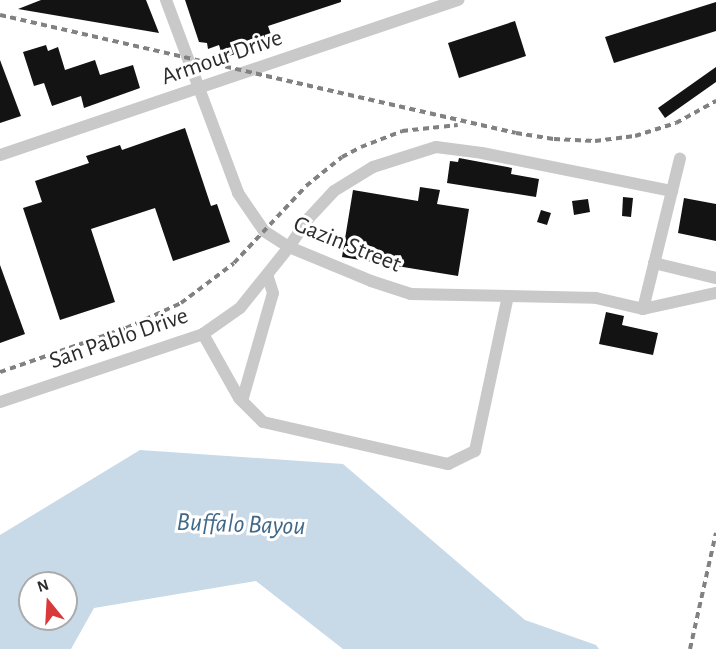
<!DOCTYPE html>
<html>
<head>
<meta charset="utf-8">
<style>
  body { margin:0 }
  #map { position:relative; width:716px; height:649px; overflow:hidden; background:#fff; font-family:"Alegreya Sans",sans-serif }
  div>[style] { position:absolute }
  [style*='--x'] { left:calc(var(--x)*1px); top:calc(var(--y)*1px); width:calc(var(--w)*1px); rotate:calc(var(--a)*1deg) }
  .water>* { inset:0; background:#c8d9e8 }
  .building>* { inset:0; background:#131313 }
  .minor>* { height:12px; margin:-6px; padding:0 6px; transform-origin:6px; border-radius:6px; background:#c9c9c9 }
  .rail>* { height:4px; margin-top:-2px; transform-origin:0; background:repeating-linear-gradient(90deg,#818181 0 6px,transparent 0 10.5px) }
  span { translate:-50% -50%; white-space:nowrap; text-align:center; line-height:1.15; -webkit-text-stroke:6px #fff; paint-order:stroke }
  .street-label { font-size:24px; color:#2c2c2c }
  .water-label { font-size:26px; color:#406889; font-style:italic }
  .north { position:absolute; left:18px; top:571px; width:60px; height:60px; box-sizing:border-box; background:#fff; border:2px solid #ababab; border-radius:50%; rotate:342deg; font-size:16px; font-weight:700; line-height:24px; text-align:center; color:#2c2c2c }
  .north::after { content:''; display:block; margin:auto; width:21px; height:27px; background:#d9393a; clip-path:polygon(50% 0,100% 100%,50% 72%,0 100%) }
</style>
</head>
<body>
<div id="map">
  <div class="water">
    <div style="clip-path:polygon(evenodd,140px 450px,343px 464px,525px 620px,596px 645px,599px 649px,343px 649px,256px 581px,94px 608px,71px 649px,0 649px,0 535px,140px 450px,30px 583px,66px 583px,66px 619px,30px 619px,30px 583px)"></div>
  </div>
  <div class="building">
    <div style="clip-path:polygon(41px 0,146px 0,159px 33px,18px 9px)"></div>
    <div style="clip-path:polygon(185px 0,341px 0,341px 2px,268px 26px,274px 43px,261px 48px,257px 37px,238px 44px,241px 52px,223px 58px,219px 45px,208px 49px,207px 43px,199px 42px)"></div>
    <div style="clip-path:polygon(716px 2px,716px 31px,614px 63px,605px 37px)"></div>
    <div style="clip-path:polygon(515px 21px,526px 56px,459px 78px,448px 43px)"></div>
    <div style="clip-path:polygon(46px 45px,48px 51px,58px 47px,65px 70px,95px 60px,100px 75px,133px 65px,140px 88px,84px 108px,81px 96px,52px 106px,44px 83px,34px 86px,23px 52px)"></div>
    <div style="clip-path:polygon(0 60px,21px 116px,0 123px)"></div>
    <div style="clip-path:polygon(716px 67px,716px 82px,665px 118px,658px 108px)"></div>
    <div style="clip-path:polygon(185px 128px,211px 206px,217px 204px,230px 242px,173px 261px,155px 208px,91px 229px,115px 302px,60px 320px,23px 208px,42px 202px,35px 181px,89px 163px,86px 156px,120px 145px,122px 150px)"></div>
    <div style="clip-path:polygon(459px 158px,512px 168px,511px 174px,539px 179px,536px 197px,447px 183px,450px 161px,458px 162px)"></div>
    <div style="clip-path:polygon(420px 187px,440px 190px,437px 204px,469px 209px,458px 276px,342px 257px,353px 190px,418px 201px)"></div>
    <div style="clip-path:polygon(623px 197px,633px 198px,631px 217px,622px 216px)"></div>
    <div style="clip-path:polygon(684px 198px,716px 204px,716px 241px,678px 233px)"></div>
    <div style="clip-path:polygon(588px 199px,590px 212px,574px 215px,572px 201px)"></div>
    <div style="clip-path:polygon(541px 210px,551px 213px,547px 225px,537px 222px)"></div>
    <div style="clip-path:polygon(0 265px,25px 334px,0 343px)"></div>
    <div style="clip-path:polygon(606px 312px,624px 316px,622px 325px,658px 333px,653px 355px,599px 344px)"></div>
  </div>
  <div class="minor">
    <div style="--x:166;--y:0;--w:206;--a:69.5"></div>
    <div style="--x:238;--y:193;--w:46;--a:55.6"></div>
    <div style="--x:264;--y:231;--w:30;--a:33"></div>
    <div style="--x:289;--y:247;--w:89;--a:22.5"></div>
    <div style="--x:371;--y:281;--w:42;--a:18"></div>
    <div style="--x:411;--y:294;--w:185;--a:1.2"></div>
    <div style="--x:596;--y:298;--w:48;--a:13.2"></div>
    <div style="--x:643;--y:309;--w:75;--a:-12.4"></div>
    <div style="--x:0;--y:155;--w:484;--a:-18.7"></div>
    <div style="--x:654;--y:263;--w:64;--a:13.6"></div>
    <div style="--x:643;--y:309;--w:155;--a:-76.2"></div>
    <div style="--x:203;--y:334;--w:73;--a:60.6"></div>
    <div style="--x:239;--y:398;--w:34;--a:45"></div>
    <div style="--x:263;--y:422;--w:190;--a:12.8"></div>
    <div style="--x:448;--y:464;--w:30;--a:-26"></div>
    <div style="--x:475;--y:451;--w:158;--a:-78"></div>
    <div style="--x:242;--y:401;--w:112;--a:-74"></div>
    <div style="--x:273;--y:293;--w:19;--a:-108"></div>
    <div style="--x:0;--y:402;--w:214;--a:-18.5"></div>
    <div style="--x:203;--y:334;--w:45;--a:-35.1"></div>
    <div style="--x:240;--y:308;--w:78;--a:-51.2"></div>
    <div style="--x:289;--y:247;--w:34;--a:-56"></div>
    <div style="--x:308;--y:219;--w:38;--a:-47"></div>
    <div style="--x:334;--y:191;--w:46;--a:-31.6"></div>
    <div style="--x:373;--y:167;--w:66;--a:-17.6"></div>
    <div style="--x:436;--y:147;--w:46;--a:7.4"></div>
    <div style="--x:482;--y:153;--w:194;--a:11.3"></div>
  </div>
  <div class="rail">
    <div style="--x:0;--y:15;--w:529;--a:12.88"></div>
    <div style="--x:516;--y:133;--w:38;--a:9"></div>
    <div style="--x:554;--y:139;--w:41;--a:2.8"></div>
    <div style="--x:595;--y:141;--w:40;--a:-7.1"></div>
    <div style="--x:635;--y:136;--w:43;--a:-17.6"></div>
    <div style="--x:676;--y:123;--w:46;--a:-28.8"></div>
    <div style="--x:0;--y:372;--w:133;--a:-19.2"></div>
    <div style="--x:126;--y:328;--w:60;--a:-24.4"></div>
    <div style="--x:181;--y:303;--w:66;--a:-37"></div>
    <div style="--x:234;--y:263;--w:105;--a:-46.9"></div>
    <div style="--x:306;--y:186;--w:46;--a:-38.9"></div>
    <div style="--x:342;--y:157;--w:21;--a:-28"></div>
    <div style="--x:361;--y:147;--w:44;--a:-21.3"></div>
    <div style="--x:402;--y:131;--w:56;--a:-6.1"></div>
    <div style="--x:690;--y:649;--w:119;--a:-77.4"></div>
  </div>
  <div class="street-label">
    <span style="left:222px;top:58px;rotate:-19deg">Armour Drive</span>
    <span style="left:347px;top:245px;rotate:22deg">Gazin Street</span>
    <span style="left:119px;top:339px;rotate:-19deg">San Pablo Drive</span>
  </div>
  <div class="water-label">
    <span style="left:241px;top:525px;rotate:2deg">Buffalo Bayou</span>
  </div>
  <div class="north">N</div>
</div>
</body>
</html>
